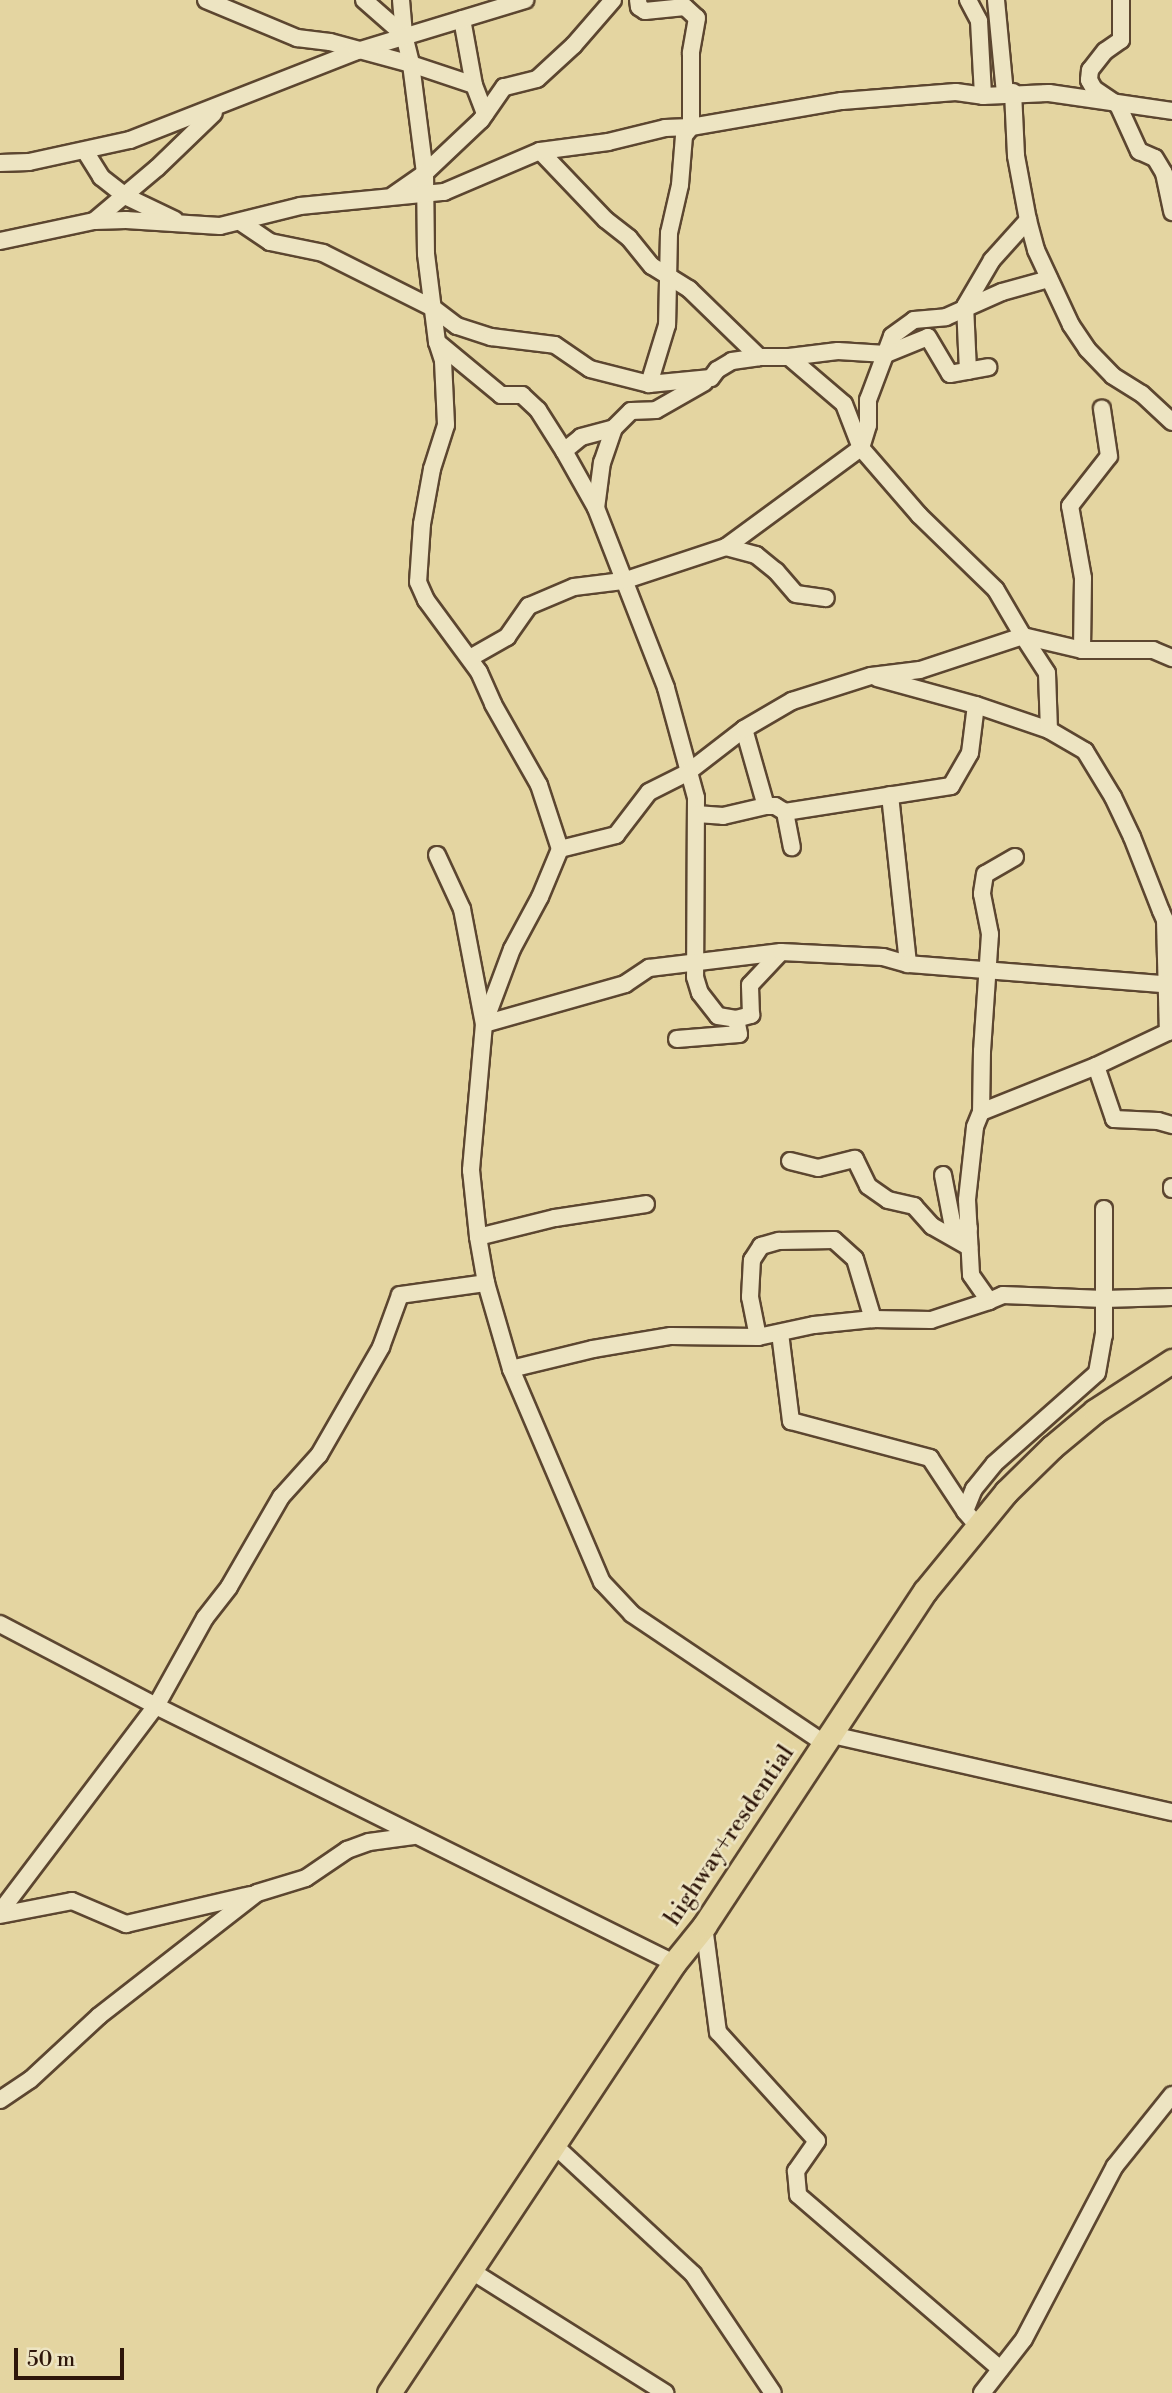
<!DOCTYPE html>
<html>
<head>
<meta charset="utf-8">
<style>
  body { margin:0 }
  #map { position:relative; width:1172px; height:2393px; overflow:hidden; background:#e4d5a1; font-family:"Libre Bodoni",serif }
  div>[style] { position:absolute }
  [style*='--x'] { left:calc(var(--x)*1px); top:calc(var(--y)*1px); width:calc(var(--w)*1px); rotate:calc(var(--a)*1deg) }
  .roads { filter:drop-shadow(2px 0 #5c4630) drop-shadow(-2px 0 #5c4630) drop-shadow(0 2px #5c4630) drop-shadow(0 -2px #5c4630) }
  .minor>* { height:16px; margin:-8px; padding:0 8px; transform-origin:8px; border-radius:8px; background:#ede4c2 }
  .highway>* { height:23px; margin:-11.5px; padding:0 11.5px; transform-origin:11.5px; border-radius:11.5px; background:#e4d5a1 }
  span { translate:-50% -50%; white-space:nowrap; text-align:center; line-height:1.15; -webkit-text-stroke:5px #ede4c2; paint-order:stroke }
  .street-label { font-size:24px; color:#2e160a }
  .scale { position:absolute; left:14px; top:2348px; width:110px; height:32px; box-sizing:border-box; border:4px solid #2e160a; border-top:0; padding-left:9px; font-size:21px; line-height:24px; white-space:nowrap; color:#2e160a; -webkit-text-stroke:5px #ede4c2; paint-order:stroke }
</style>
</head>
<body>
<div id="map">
  <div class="roads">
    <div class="minor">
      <div style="--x:206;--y:0;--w:99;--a:22.7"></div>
      <div style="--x:297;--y:38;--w:33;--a:7"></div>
      <div style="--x:330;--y:42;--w:84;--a:15.2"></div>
      <div style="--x:411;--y:64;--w:110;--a:82.7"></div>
      <div style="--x:425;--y:173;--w:39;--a:145"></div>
      <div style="--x:364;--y:0;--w:53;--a:41.2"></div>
      <div style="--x:401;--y:0;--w:35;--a:85"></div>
      <div style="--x:404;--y:35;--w:30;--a:76"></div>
      <div style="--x:411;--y:64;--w:66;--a:18.4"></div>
      <div style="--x:474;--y:85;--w:31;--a:69"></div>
      <div style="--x:613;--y:0;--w:60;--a:130.9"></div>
      <div style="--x:574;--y:45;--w:50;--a:137.4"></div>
      <div style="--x:537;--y:79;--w:34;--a:166"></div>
      <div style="--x:504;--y:87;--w:40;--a:124.9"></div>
      <div style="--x:481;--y:120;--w:77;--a:136.6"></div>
      <div style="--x:425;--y:173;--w:81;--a:89.3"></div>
      <div style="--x:426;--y:254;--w:89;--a:82.9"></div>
      <div style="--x:437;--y:342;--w:20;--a:72"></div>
      <div style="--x:443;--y:361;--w:64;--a:87.3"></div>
      <div style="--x:446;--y:425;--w:46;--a:107.7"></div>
      <div style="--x:432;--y:469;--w:56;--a:100.3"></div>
      <div style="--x:422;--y:524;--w:58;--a:93.9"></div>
      <div style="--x:418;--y:582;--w:20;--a:66"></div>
      <div style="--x:426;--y:600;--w:89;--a:53.6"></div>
      <div style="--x:479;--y:672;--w:35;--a:66"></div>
      <div style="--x:493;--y:704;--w:93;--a:60.4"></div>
      <div style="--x:539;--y:785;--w:67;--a:71.8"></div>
      <div style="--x:560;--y:849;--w:52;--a:112.6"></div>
      <div style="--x:540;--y:897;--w:59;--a:118.3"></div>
      <div style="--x:512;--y:949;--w:80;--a:110.5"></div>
      <div style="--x:484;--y:1024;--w:147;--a:95.1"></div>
      <div style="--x:471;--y:1170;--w:67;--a:84"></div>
      <div style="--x:478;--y:1237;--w:47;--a:80.1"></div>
      <div style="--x:486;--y:1283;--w:90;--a:73.8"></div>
      <div style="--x:511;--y:1369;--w:232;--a:66.9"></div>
      <div style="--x:602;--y:1582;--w:44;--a:46.8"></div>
      <div style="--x:632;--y:1614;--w:231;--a:33.9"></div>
      <div style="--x:638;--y:0;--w:7;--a:82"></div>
      <div style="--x:639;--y:7;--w:7;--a:34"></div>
      <div style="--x:645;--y:11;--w:40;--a:-5.7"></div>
      <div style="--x:685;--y:7;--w:16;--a:43"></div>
      <div style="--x:697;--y:18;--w:36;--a:100"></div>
      <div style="--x:691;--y:53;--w:74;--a:90"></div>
      <div style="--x:691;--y:127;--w:11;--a:128"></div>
      <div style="--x:684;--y:136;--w:49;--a:94.7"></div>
      <div style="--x:680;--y:185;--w:49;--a:102.9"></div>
      <div style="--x:669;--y:233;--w:92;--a:91.2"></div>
      <div style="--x:667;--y:325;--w:62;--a:107"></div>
      <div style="--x:968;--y:0;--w:24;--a:62"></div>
      <div style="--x:979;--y:21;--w:75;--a:86.9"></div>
      <div style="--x:996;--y:0;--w:93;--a:84.5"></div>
      <div style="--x:1121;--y:0;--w:40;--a:90"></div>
      <div style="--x:1121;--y:40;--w:19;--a:145"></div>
      <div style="--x:1105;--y:51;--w:24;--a:128"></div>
      <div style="--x:1090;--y:70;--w:10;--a:96"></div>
      <div style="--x:1089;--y:80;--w:10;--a:61"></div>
      <div style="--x:1094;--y:89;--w:29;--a:34"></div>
      <div style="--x:1118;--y:105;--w:51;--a:65.5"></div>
      <div style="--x:1139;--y:151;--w:17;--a:24"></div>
      <div style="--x:1155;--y:158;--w:17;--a:59"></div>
      <div style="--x:1164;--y:173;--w:40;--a:78"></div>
      <div style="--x:462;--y:19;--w:67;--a:79.7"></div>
      <div style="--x:1013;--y:92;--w:64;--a:87.3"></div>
      <div style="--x:1016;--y:156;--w:65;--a:79.4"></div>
      <div style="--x:1028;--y:220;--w:31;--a:75"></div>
      <div style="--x:1036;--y:250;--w:83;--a:65"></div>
      <div style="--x:1071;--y:325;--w:29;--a:56"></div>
      <div style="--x:1087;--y:349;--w:37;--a:46"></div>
      <div style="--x:1113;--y:376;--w:34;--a:32"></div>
      <div style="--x:1142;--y:394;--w:41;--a:43"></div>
      <div style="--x:85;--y:151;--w:31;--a:58"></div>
      <div style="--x:101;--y:177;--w:31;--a:38"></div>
      <div style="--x:125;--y:196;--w:55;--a:25.6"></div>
      <div style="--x:540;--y:151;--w:95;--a:46.3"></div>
      <div style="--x:606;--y:220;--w:29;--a:38"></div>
      <div style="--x:629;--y:238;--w:36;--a:51"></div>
      <div style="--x:652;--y:266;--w:44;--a:31.9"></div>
      <div style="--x:689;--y:289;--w:98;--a:44.2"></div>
      <div style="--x:0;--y:163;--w:29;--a:-2"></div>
      <div style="--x:29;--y:162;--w:103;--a:-12.3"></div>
      <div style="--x:130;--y:140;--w:244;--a:-21.4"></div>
      <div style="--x:357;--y:51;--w:176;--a:-16.9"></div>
      <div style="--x:94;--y:221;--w:82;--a:-40.1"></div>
      <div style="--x:157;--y:168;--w:79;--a:-44"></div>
      <div style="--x:242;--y:223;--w:34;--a:34"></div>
      <div style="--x:270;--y:242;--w:54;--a:11.7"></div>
      <div style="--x:323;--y:253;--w:123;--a:26.6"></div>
      <div style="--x:433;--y:308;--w:30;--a:37"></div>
      <div style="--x:457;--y:326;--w:36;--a:18"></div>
      <div style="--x:491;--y:337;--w:64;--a:7.1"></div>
      <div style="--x:555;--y:345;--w:42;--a:34.4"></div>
      <div style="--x:590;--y:369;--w:61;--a:14.3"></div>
      <div style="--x:649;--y:384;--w:62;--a:-5.5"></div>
      <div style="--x:711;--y:378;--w:10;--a:-53"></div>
      <div style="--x:717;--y:370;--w:17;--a:-31"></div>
      <div style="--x:732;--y:361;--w:27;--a:-8"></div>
      <div style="--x:759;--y:357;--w:30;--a:0"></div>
      <div style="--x:789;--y:357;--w:72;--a:40.5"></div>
      <div style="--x:844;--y:404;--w:47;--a:68.9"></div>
      <div style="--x:861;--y:448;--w:89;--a:49.1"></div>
      <div style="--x:919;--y:515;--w:107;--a:44.2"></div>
      <div style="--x:996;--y:590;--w:53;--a:59.6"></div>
      <div style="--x:1023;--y:636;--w:61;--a:13.3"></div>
      <div style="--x:1082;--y:650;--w:71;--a:0"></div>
      <div style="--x:1153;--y:650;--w:21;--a:23"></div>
      <div style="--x:0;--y:241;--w:96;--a:-12"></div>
      <div style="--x:94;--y:221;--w:32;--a:-2"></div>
      <div style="--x:126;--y:220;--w:94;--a:3.7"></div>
      <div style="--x:220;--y:226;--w:82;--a:-14"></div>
      <div style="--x:300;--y:206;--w:145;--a:-5.6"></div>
      <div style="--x:444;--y:192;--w:104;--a:-23.1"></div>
      <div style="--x:540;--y:151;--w:69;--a:-7.5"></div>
      <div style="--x:608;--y:142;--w:59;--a:-13.8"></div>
      <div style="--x:665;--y:128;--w:26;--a:-2"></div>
      <div style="--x:691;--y:127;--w:153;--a:-9.8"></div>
      <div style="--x:842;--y:101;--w:114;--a:-4.5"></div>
      <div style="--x:956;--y:92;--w:27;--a:8"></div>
      <div style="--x:983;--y:96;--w:66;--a:-2.6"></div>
      <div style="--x:1049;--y:93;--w:124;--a:8.3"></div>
      <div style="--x:437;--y:342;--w:83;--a:39.6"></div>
      <div style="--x:501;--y:395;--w:21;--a:0"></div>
      <div style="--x:522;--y:395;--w:22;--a:43"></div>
      <div style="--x:538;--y:410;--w:49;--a:57.6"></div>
      <div style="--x:564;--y:451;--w:22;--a:-39"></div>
      <div style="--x:581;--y:437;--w:34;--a:-15"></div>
      <div style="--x:614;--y:428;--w:24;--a:-45"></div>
      <div style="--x:631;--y:411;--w:25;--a:-2"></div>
      <div style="--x:656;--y:410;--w:56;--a:-29.7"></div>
      <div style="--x:789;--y:357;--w:49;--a:-7"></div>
      <div style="--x:838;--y:351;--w:48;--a:3.6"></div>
      <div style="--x:886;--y:354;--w:45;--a:-22"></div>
      <div style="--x:928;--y:337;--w:43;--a:59.3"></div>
      <div style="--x:950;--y:374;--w:39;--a:-10"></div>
      <div style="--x:968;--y:371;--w:65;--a:-92.6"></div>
      <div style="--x:965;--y:306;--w:53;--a:-59.6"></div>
      <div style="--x:992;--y:260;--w:54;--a:-48"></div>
      <div style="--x:614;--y:428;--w:36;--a:109"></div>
      <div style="--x:602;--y:462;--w:46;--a:97.4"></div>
      <div style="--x:596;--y:508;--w:193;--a:68.7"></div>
      <div style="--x:666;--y:688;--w:114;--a:74.7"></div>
      <div style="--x:696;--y:798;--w:179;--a:90.3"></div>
      <div style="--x:695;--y:977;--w:17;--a:73"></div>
      <div style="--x:700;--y:993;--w:29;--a:52"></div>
      <div style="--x:718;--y:1016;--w:18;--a:9"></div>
      <div style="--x:736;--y:1019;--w:16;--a:-15"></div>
      <div style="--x:751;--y:1015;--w:30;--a:-92"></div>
      <div style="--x:750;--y:985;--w:45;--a:-46.8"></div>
      <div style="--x:564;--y:451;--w:65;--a:60.7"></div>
      <div style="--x:726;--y:547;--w:31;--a:15"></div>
      <div style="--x:756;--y:555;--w:26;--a:39"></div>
      <div style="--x:776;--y:571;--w:30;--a:49"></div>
      <div style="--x:796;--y:594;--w:30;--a:8"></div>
      <div style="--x:1082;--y:650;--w:72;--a:-89.2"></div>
      <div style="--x:1083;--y:578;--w:73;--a:-100.2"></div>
      <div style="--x:1070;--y:506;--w:63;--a:-52"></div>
      <div style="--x:1109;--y:456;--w:48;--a:-98.5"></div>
      <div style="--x:470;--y:658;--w:43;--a:-29.6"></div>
      <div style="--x:507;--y:637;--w:38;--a:-55"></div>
      <div style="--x:529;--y:606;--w:49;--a:-22.9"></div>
      <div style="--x:574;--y:587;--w:49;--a:-7"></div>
      <div style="--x:623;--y:581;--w:108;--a:-18.3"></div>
      <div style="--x:726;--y:547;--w:167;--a:-36.3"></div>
      <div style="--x:861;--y:448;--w:24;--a:-73"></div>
      <div style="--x:868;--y:425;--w:25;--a:-90"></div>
      <div style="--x:868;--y:400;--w:68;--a:-69.4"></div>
      <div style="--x:892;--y:336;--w:27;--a:-36"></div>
      <div style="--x:914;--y:320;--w:32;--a:-5"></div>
      <div style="--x:946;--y:317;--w:61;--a:-24.1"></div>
      <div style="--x:1002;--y:292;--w:49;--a:-15.5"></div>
      <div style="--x:877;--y:678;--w:103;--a:15.3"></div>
      <div style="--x:976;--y:705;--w:77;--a:18.9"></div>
      <div style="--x:744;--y:729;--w:80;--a:74.1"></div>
      <div style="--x:766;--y:806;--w:9;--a:0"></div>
      <div style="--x:775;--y:806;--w:12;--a:31"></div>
      <div style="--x:785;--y:812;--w:36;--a:79"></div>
      <div style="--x:890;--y:795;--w:170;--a:83.9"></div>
      <div style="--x:785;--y:812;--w:168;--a:-8.9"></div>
      <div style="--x:951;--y:786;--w:38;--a:-60"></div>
      <div style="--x:970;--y:753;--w:48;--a:-82.9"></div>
      <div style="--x:696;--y:814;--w:27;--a:4"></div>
      <div style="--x:723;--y:816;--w:44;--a:-13.1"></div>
      <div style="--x:560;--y:849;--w:58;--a:-14"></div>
      <div style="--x:616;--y:835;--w:54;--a:-52.5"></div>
      <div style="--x:649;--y:792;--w:42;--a:-26.6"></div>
      <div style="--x:687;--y:773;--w:72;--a:-37.7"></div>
      <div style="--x:744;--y:729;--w:56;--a:-30.3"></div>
      <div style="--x:792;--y:701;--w:83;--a:-17.6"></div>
      <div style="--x:871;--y:676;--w:49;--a:-7"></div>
      <div style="--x:920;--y:670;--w:108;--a:-18.3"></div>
      <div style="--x:1023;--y:636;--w:44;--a:57"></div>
      <div style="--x:1047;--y:673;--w:57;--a:88"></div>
      <div style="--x:1049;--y:730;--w:42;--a:30.3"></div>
      <div style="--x:1085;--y:751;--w:54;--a:58.7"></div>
      <div style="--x:1113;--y:797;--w:44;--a:64.6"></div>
      <div style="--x:1132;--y:837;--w:79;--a:68.6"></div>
      <div style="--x:1161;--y:911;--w:10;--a:66"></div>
      <div style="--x:1165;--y:920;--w:112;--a:88.5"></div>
      <div style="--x:1168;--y:1032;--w:4;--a:-14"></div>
      <div style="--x:437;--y:855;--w:60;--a:65.2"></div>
      <div style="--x:462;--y:909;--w:117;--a:79.2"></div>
      <div style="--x:484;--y:1024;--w:147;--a:-15.8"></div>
      <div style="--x:625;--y:984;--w:29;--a:-34"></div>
      <div style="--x:649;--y:968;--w:133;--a:-6.9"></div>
      <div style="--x:781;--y:952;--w:102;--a:2.8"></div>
      <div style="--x:883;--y:957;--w:26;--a:16"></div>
      <div style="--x:908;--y:964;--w:265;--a:4.5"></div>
      <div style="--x:1015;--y:857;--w:34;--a:150"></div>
      <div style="--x:985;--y:874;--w:20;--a:99"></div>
      <div style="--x:982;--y:894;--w:41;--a:78.7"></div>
      <div style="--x:990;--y:934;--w:117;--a:93.9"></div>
      <div style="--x:982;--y:1051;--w:61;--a:90.9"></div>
      <div style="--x:981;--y:1112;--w:16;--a:112"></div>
      <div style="--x:975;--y:1127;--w:73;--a:96.3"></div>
      <div style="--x:967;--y:1200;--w:75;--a:86.9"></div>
      <div style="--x:971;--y:1275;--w:32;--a:55"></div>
      <div style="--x:989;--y:1301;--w:15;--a:-23"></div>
      <div style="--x:1003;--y:1295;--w:101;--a:2.3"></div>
      <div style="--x:1104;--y:1299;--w:68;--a:-1.7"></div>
      <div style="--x:677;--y:1039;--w:62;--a:-4.6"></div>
      <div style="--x:739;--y:1034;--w:15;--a:-101"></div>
      <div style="--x:1096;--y:1066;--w:56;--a:71.2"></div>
      <div style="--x:1114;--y:1119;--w:44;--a:2.6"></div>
      <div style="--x:1158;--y:1121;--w:15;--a:16"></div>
      <div style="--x:981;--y:1112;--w:124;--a:-21.8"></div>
      <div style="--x:1096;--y:1066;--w:80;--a:-25.3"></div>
      <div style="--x:790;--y:1161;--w:29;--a:14"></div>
      <div style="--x:818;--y:1168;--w:38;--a:-14"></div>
      <div style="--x:855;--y:1159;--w:30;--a:64"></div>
      <div style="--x:868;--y:1186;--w:24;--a:35"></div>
      <div style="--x:888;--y:1200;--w:27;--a:13"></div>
      <div style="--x:914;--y:1206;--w:27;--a:48"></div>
      <div style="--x:932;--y:1226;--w:43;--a:29.6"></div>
      <div style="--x:943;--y:1175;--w:53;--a:79.1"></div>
      <div style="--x:953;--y:1227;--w:16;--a:4"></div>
      <div style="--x:1172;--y:1187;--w:2;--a:90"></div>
      <div style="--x:478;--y:1237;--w:79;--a:-13.9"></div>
      <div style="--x:555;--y:1218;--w:92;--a:-8.7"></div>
      <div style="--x:780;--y:1333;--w:89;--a:82.9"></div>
      <div style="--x:791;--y:1421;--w:144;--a:14.9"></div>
      <div style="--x:930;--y:1458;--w:64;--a:56.6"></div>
      <div style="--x:758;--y:1337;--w:41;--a:-101.3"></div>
      <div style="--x:750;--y:1297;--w:37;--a:-87"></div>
      <div style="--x:752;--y:1260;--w:17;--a:-57"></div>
      <div style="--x:761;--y:1246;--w:19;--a:-16"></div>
      <div style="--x:779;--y:1241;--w:55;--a:-1"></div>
      <div style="--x:834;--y:1240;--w:28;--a:42"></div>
      <div style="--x:855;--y:1259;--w:63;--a:73.3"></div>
      <div style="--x:511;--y:1369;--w:84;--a:-13.7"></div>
      <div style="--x:593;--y:1349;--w:79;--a:-9.5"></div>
      <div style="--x:671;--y:1336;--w:87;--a:0.7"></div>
      <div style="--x:758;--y:1337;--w:57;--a:-12.1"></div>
      <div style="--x:814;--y:1325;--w:59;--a:-5.8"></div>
      <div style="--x:873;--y:1319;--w:58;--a:1"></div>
      <div style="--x:931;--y:1320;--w:61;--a:-18.1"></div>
      <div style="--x:977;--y:1525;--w:18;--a:-131"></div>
      <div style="--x:965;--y:1511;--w:24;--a:-68"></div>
      <div style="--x:974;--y:1489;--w:32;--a:-51"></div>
      <div style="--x:994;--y:1464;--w:137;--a:-41.5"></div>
      <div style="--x:1097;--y:1373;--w:39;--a:-80"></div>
      <div style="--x:1104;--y:1335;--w:126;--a:-90"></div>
      <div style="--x:0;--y:1624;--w:176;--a:27.7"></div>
      <div style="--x:156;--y:1706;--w:578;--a:26.39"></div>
      <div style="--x:828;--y:1734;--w:353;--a:12.8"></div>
      <div style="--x:0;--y:1912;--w:258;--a:-52.9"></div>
      <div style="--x:156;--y:1706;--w:101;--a:-60.9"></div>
      <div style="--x:205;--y:1618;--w:39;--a:-52"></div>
      <div style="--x:229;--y:1587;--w:104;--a:-60"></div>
      <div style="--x:281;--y:1497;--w:57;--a:-47.9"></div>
      <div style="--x:319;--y:1455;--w:125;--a:-60.1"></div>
      <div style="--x:381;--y:1347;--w:55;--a:-69.9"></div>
      <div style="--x:400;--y:1295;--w:87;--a:-7.9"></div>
      <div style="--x:0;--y:1915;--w:73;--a:-11"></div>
      <div style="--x:72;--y:1901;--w:59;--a:23.1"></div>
      <div style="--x:126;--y:1924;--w:128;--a:-13.1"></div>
      <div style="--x:704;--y:1926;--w:107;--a:82.5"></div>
      <div style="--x:718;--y:2032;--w:147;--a:47.8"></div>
      <div style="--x:817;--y:2141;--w:37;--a:125"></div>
      <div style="--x:796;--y:2171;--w:24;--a:85"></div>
      <div style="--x:798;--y:2195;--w:267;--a:40.7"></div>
      <div style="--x:0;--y:2100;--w:36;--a:-34"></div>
      <div style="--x:30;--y:2080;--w:94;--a:-42.8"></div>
      <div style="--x:99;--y:2016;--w:200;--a:-37.9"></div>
      <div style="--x:257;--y:1893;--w:51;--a:-17"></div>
      <div style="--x:306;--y:1878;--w:50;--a:-34.3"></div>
      <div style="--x:347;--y:1850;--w:23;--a:-20"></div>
      <div style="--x:369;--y:1842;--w:45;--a:-7.6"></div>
      <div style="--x:553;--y:2144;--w:191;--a:42.9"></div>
      <div style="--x:693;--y:2274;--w:143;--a:56.1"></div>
      <div style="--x:470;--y:2270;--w:231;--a:32.2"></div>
      <div style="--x:982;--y:2393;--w:68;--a:-52.1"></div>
      <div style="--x:1024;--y:2339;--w:195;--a:-62.3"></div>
      <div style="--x:1115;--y:2166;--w:91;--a:-51.2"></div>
    </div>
    <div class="highway">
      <div style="--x:389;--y:2393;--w:516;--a:-56.46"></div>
      <div style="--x:674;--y:1963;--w:48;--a:-51"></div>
      <div style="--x:704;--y:1926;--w:401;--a:-56.6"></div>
      <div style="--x:925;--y:1591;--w:128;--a:-50.7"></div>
      <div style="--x:1006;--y:1492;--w:64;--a:-44.4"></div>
      <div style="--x:1052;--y:1447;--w:56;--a:-39.9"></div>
      <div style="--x:1095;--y:1411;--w:92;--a:-33"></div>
    </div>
  </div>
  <div class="street-label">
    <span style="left:730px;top:1836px;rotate:-56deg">highway+resdential</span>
  </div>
  <div class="scale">50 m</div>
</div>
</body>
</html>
